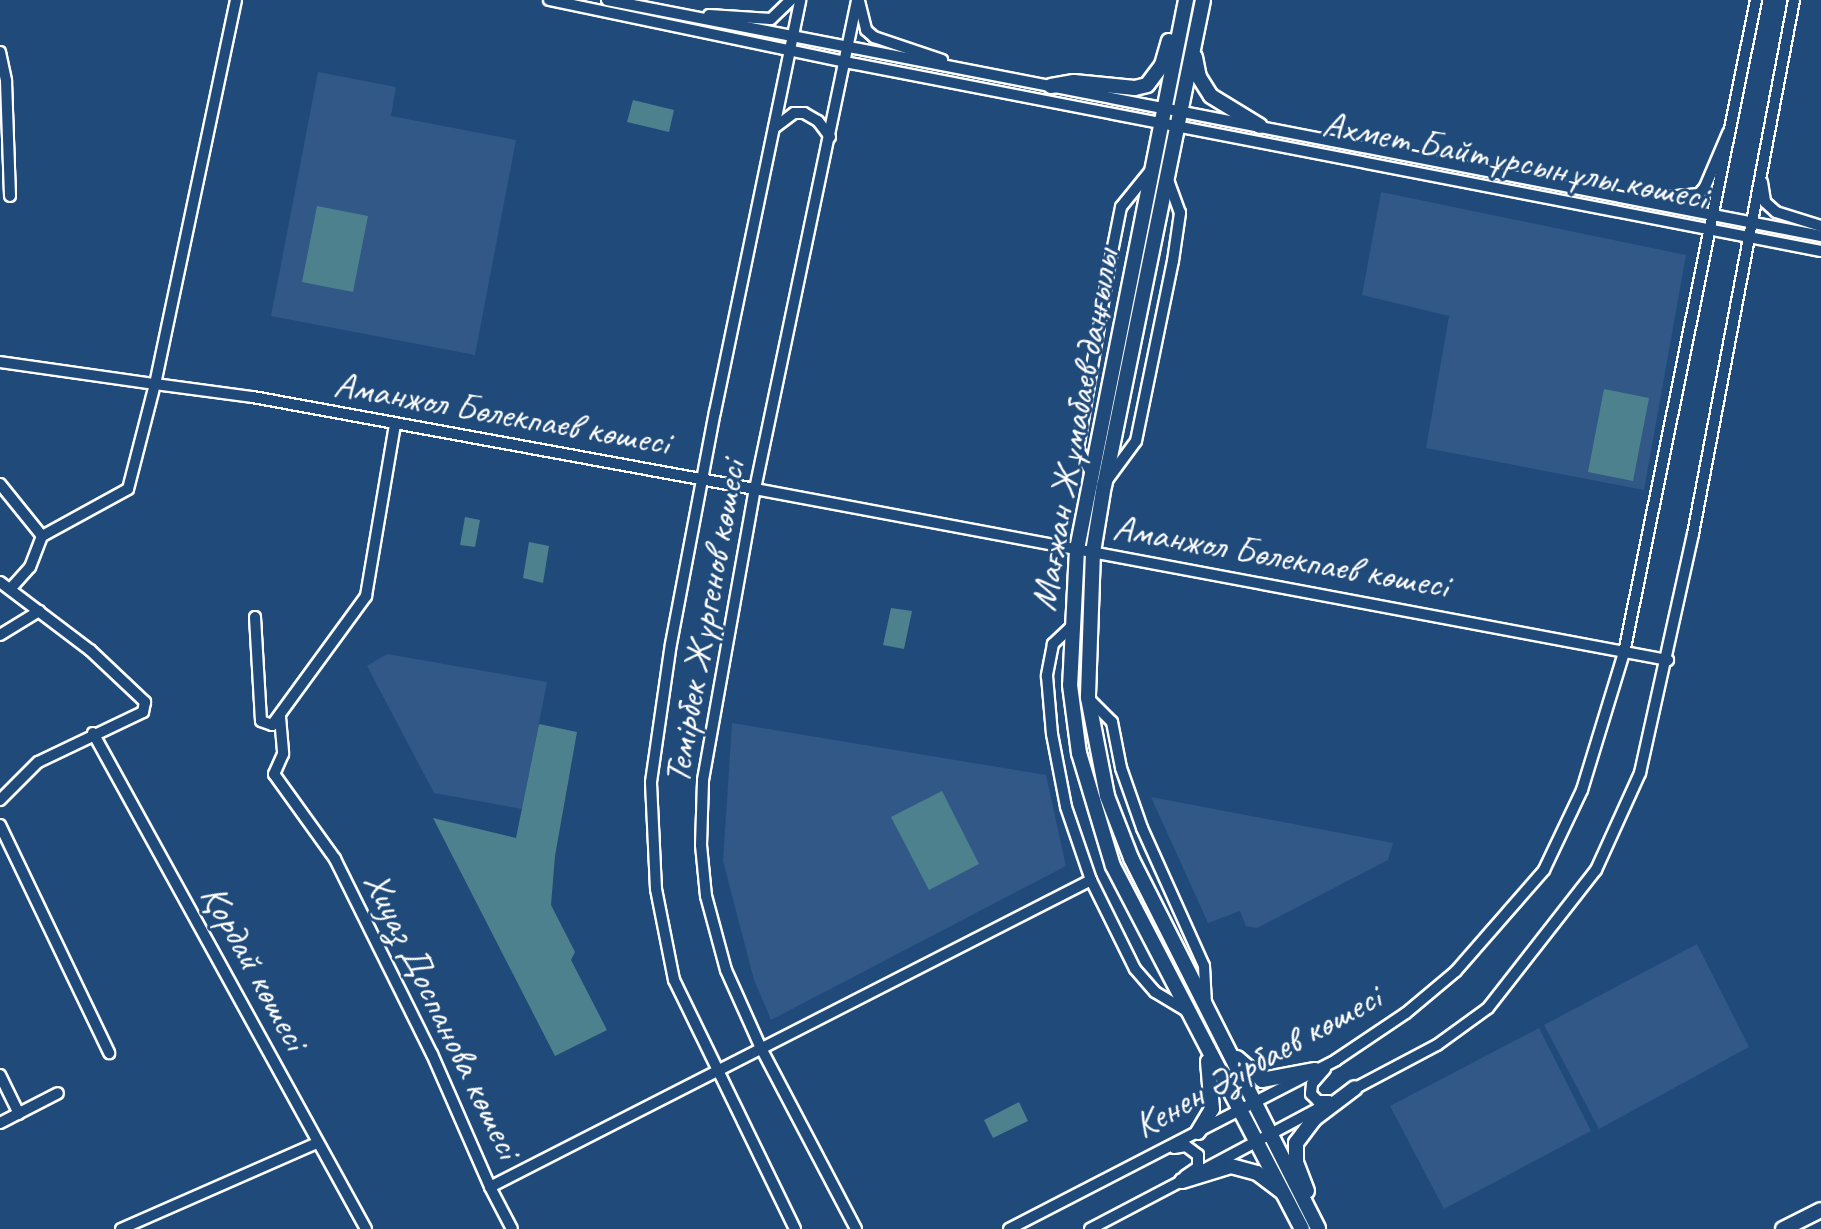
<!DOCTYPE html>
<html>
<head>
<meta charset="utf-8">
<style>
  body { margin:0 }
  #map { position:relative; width:1821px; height:1229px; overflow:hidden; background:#1f4a7a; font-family:Caveat,sans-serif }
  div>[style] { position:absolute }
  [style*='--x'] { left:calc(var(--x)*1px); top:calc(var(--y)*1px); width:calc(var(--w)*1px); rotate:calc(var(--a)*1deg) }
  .built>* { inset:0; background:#315887 }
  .green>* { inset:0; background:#4e818e }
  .roads { filter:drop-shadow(2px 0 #fff) drop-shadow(-2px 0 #fff) drop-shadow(0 2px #fff) drop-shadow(0 -2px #fff) }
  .minor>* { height:10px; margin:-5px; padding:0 5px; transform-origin:5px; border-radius:5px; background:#1f4a7a }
  .major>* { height:14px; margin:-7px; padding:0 7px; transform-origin:7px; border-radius:7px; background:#1f4a7a }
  span { translate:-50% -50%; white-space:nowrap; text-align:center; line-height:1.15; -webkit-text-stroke:6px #1f4a7a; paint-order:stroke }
  .street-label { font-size:38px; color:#fff }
</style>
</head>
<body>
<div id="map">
  <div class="built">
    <div style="clip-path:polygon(318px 72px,396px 87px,391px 116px,516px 140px,475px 355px,271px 316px)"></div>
    <div style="clip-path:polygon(1381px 192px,1686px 255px,1644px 490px,1426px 448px,1449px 316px,1362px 295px)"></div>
    <div style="clip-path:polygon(387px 654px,547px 682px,522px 809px,434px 793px,367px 666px)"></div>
    <div style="clip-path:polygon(732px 723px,1046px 775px,1066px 866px,771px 1020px,754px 980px,723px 861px)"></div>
    <div style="clip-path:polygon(1151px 797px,1393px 843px,1388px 860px,1257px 928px,1246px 926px,1240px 911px,1208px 923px)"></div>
    <div style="clip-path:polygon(1697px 944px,1749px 1047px,1599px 1129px,1544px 1025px)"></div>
    <div style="clip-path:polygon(1539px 1028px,1591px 1131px,1444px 1209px,1390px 1106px)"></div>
  </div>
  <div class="green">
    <div style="clip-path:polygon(633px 100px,674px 110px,669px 132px,627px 122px)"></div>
    <div style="clip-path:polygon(317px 206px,368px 216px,353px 292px,302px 282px)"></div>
    <div style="clip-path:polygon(1604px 389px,1649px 398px,1633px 481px,1588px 472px)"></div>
    <div style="clip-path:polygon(465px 517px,480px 520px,475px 547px,460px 545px)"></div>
    <div style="clip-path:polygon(529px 542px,549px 546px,543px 583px,523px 578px)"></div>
    <div style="clip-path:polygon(891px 608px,912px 611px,904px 649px,883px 645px)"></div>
    <div style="clip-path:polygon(539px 724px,577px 732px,555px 856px,551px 905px,575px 952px,571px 960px,607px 1030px,555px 1056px,433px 818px,516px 838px)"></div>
    <div style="clip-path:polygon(942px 791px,979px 864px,929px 890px,891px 817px)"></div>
    <div style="clip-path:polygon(1019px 1102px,1028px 1121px,993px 1138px,984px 1120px)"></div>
  </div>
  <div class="roads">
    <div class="minor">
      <div style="--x:236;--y:0;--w:392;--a:101.9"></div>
      <div style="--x:155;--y:384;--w:99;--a:7.6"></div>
      <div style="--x:253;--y:397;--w:510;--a:10.39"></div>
      <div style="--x:755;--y:489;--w:929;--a:10.61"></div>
      <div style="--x:549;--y:0;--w:302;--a:11.8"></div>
      <div style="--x:845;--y:62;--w:994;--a:10.96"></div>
      <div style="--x:607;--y:0;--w:1237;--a:11"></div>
      <div style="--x:859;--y:1;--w:30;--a:76"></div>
      <div style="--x:866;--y:30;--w:11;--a:41"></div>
      <div style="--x:874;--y:37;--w:72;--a:18.7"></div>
      <div style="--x:709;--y:15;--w:62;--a:3.7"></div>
      <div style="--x:771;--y:19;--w:28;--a:-44"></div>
      <div style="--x:0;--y:52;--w:30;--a:78"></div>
      <div style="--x:6;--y:81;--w:115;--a:88"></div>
      <div style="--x:774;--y:128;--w:25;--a:-37"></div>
      <div style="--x:794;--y:113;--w:10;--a:0"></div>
      <div style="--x:804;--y:113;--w:16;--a:30"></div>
      <div style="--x:818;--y:121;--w:20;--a:53"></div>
      <div style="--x:1762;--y:182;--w:20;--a:81"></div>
      <div style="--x:1765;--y:202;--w:15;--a:42"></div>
      <div style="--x:1776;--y:212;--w:47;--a:17.3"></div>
      <div style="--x:1655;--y:198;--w:44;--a:-5.2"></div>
      <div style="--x:1699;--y:194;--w:9;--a:-49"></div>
      <div style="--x:1705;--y:187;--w:59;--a:-66.9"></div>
      <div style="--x:0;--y:362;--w:157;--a:8.1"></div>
      <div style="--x:155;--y:384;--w:108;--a:104.4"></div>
      <div style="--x:128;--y:489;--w:98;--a:151.3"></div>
      <div style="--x:42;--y:536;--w:33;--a:111"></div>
      <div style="--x:30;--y:567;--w:30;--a:132"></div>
      <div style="--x:1093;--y:476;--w:31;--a:-119"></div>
      <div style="--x:1078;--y:449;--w:185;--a:-80.3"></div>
      <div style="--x:1109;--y:267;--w:61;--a:-78.7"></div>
      <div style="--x:1121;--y:207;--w:48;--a:-51"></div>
      <div style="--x:1105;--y:483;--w:52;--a:-53.6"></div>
      <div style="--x:1136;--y:441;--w:184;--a:-78.4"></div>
      <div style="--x:1173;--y:261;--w:49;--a:-81.7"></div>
      <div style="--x:1180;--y:213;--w:38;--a:-110"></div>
      <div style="--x:0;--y:484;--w:67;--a:51.1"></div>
      <div style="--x:0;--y:582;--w:113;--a:37.1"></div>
      <div style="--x:90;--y:650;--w:76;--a:43.4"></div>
      <div style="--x:145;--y:702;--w:10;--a:101"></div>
      <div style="--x:143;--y:712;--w:116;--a:154.5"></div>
      <div style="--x:38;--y:762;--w:54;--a:135"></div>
      <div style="--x:255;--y:617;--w:104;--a:86.7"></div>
      <div style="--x:261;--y:721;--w:12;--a:20"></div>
      <div style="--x:272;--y:725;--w:160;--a:-53.9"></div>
      <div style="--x:366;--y:596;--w:173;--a:-80.4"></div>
      <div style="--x:1071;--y:627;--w:25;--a:137"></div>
      <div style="--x:1053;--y:644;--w:33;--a:101"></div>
      <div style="--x:1047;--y:676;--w:58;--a:85.1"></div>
      <div style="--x:1052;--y:734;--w:74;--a:79.1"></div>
      <div style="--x:1066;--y:807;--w:77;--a:71.1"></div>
      <div style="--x:1091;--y:880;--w:99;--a:63.7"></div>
      <div style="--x:1135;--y:969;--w:30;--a:49"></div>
      <div style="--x:1155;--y:992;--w:37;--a:31"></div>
      <div style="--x:0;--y:635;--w:46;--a:-31.6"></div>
      <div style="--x:1088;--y:698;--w:34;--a:45"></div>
      <div style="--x:1112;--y:722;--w:47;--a:78.9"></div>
      <div style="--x:1121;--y:768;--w:64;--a:70.7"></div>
      <div style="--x:1142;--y:828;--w:151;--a:65.8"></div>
      <div style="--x:1204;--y:966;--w:36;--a:87"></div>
      <div style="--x:280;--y:717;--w:37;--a:85"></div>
      <div style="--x:283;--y:754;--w:22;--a:114"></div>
      <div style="--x:274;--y:774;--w:105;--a:54.3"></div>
      <div style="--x:335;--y:859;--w:218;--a:63.6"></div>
      <div style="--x:432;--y:1054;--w:145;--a:66.4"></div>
      <div style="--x:490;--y:1187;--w:47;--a:62.4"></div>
      <div style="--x:93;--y:733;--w:566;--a:61.17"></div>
      <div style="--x:0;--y:825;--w:253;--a:64.4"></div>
      <div style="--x:1325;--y:1069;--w:20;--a:131"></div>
      <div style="--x:1312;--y:1084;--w:10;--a:96"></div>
      <div style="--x:1311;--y:1094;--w:10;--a:45"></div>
      <div style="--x:1318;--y:1101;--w:11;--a:0"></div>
      <div style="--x:0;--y:1075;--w:43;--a:64"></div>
      <div style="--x:1350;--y:1091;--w:98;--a:-27.9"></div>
      <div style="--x:1437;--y:1045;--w:63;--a:-36"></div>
      <div style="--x:1488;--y:1008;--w:175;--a:-52"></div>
      <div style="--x:1596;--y:870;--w:107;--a:-65.6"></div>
      <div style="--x:1640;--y:773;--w:245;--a:-77.5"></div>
      <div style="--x:1693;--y:534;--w:543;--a:-79.29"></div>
      <div style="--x:0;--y:1123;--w:65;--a:-27.3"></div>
      <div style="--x:1174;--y:1148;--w:12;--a:-9"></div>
      <div style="--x:1186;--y:1146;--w:15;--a:37"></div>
      <div style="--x:1198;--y:1155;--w:12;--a:90"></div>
      <div style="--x:1198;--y:1167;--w:16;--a:145"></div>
      <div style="--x:1205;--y:1169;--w:136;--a:-28.1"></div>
      <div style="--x:490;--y:1187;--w:675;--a:-27.06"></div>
      <div style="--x:121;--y:1229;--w:214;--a:-23.7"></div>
      <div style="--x:795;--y:1229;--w:277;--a:-115.9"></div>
      <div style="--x:674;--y:980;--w:93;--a:-101.2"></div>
      <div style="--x:656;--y:889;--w:107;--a:-92.7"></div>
      <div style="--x:651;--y:782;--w:139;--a:-81.8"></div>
      <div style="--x:671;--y:644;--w:236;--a:-79.3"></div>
      <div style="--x:715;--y:412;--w:421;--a:-78.3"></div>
      <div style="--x:856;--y:1229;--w:207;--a:-117.7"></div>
      <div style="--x:760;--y:1046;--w:83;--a:-114.1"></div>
      <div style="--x:726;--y:970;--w:77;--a:-105.1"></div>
      <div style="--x:706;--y:896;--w:51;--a:-95.6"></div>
      <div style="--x:701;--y:845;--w:65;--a:-88.2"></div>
      <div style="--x:703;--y:780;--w:296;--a:-79.9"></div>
      <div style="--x:755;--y:489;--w:500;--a:-78.2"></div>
      <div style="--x:1009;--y:1229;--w:368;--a:-27.3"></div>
      <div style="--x:1336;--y:1060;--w:84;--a:-33.9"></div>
      <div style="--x:1406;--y:1013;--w:65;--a:-40"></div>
      <div style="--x:1456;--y:971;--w:134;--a:-48.9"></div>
      <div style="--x:1544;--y:870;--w:89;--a:-64.6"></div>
      <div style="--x:1582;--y:790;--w:143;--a:-73"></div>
      <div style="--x:1624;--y:653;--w:666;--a:-78.57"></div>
      <div style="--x:1090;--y:1229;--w:110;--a:-27.7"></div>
    </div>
    <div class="major">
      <div style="--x:1186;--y:0;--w:560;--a:101.23"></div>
      <div style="--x:1077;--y:549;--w:136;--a:92.9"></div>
      <div style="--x:1070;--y:685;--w:69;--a:82.5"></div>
      <div style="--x:1079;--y:753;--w:118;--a:73.3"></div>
      <div style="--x:1113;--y:866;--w:409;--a:62.5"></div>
      <div style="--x:1203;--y:0;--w:495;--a:101.5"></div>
      <div style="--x:1104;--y:485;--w:68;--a:99.3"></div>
      <div style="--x:1093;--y:552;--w:146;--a:92"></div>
      <div style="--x:1088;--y:698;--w:100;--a:79"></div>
      <div style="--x:1107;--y:796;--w:66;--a:68.8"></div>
      <div style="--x:1131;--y:858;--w:415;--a:63.2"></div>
      <div style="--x:1195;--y:57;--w:20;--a:79"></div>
      <div style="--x:1199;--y:77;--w:22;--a:58"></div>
      <div style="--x:1211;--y:96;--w:57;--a:31.5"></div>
      <div style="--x:1051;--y:86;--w:23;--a:-10"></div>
      <div style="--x:1074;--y:82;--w:61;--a:5.6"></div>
      <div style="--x:1135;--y:88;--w:12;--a:-14"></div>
      <div style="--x:1147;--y:85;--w:25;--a:-53"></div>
      <div style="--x:1162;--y:65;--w:25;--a:-74"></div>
      <div style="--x:1237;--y:1058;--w:33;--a:41"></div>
      <div style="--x:1262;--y:1080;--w:54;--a:-10.7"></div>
      <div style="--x:1198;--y:1132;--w:27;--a:-59"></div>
      <div style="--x:1212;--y:1109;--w:48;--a:-94.8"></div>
      <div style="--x:1182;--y:1181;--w:51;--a:-17"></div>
      <div style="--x:1231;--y:1166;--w:27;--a:15"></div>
      <div style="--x:1257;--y:1173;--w:31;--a:37"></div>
      <div style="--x:1307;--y:1191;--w:31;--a:-111"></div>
      <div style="--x:1296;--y:1162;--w:19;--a:-90"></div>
      <div style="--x:1296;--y:1143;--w:30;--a:-53"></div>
      <div style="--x:1314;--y:1119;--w:51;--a:-37.1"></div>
      <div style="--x:1783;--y:1229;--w:42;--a:-26.6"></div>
    </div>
  </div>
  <div class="street-label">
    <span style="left:1515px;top:160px;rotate:11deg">Ахмет Байтұрсынұлы көшесі</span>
    <span style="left:502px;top:413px;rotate:10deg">Аманжол Бөлекпаев көшесі</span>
    <span style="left:1074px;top:430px;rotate:-80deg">Мағжан Жұмабаев даңғылы</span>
    <span style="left:1281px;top:556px;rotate:10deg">Аманжол Бөлекпаев көшесі</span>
    <span style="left:704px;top:622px;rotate:-80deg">Темірбек Жүргенов көшесі</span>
    <span style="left:255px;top:967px;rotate:61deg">Қордай көшесі</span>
    <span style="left:443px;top:1015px;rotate:64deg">Хиуаз Доспанова көшесі</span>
    <span style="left:1257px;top:1061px;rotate:-29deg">Кенен Әзірбаев көшесі</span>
  </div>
</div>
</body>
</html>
